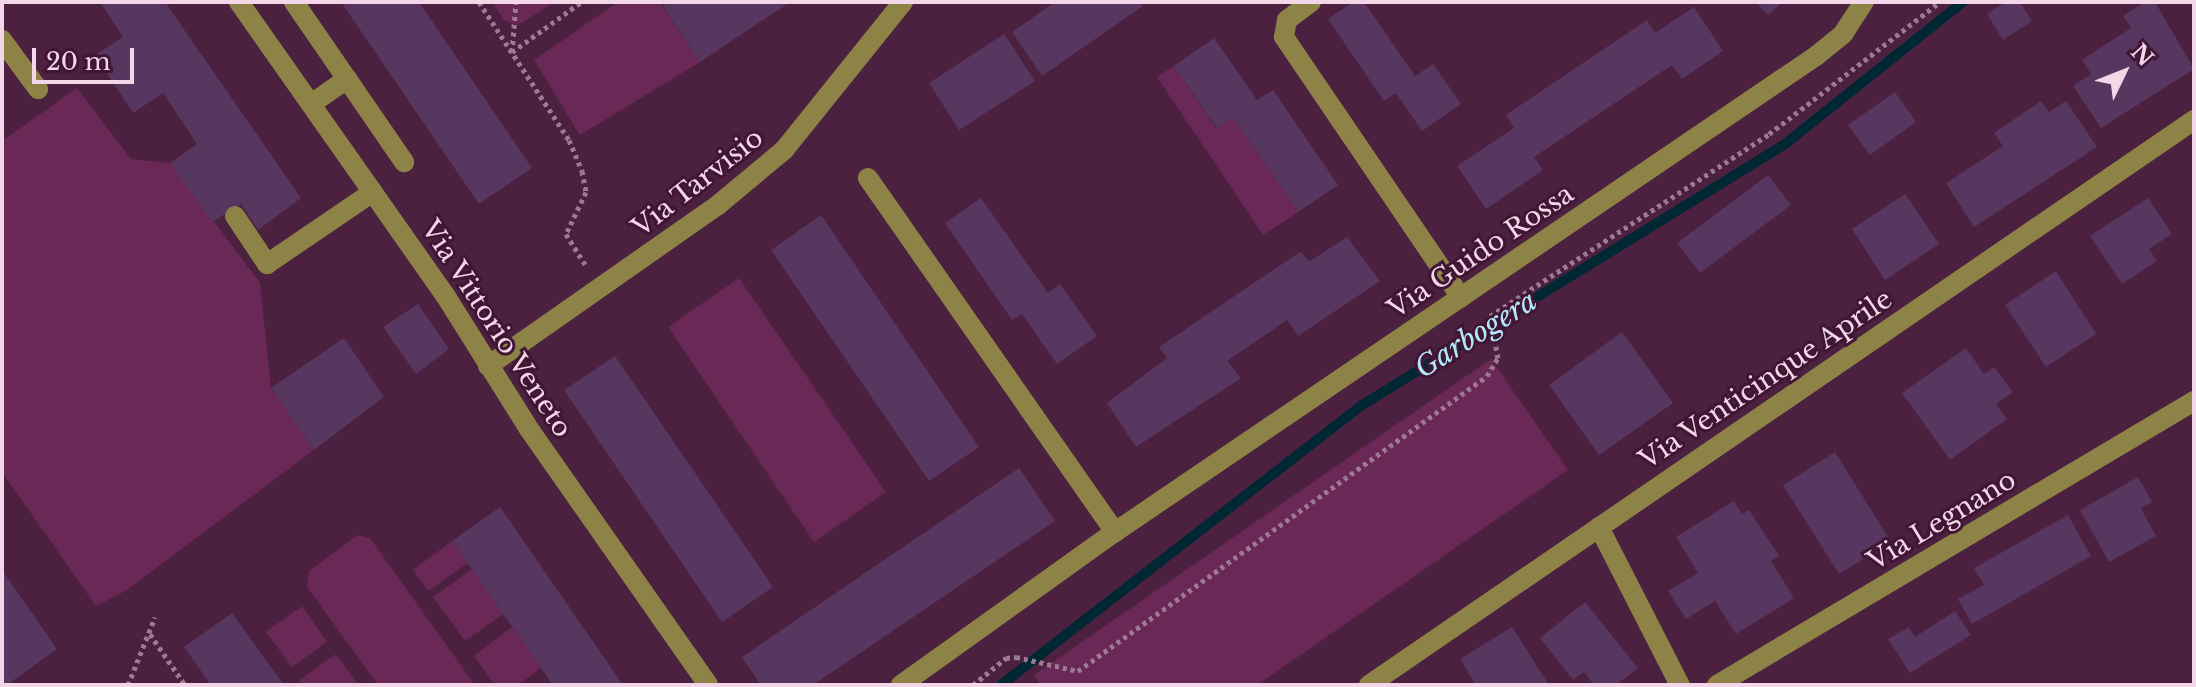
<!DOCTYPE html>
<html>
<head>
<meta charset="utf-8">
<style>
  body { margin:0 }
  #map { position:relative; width:2196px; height:687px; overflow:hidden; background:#4c213f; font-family:"Libre Baskerville",serif }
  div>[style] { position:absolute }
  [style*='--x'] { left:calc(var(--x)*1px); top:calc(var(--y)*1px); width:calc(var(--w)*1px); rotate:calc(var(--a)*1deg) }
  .green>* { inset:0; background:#6a2857 }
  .stream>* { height:10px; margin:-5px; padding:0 5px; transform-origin:5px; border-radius:5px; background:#002834 }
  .building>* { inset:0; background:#57365f }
  .path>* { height:5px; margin-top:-2.5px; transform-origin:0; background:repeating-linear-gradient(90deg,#9e7a92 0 4px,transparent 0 8px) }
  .minor>* { height:20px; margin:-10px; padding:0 10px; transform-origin:10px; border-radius:10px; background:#8d8347 }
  span { translate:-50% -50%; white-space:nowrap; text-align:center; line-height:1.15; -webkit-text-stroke:6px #411635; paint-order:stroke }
  .street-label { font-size:26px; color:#f3d7e9 }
  .water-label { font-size:28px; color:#b1e8fa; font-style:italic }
  .frame { position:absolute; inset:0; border:4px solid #f3d7e9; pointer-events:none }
  .north { position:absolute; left:2084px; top:32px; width:80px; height:80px; -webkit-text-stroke:6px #411635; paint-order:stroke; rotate:47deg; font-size:22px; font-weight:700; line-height:32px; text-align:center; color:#f3d7e9 }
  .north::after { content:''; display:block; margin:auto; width:28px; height:36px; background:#f3d7e9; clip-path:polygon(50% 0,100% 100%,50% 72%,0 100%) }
  .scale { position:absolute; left:32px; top:48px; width:102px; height:36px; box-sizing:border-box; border:4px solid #f3d7e9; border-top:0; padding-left:10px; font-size:24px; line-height:28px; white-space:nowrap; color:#f3d7e9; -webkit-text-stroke:6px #411635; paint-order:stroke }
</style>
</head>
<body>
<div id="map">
  <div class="green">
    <div style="clip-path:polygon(492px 2px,555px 2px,518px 25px,505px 21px)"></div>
    <div style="clip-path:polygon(618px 2px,660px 2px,700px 62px,580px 135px,534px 60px)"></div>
    <div style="clip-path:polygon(1174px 66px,1216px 128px,1233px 117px,1298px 212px,1263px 235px,1157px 77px)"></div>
    <div style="clip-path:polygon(77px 88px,131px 159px,170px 163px,260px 283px,271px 388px,314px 450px,127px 590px,96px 606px,2px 472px,2px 141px)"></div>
    <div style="clip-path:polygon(739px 278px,886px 492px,814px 542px,668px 327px)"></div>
    <div style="clip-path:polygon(1491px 359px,1568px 470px,1257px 685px,1041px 685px,1034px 675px)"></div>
    <div style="clip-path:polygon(358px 535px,370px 538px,475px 685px,378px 685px,307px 587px,309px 571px)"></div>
    <div style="clip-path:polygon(452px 541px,468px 563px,428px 591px,413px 570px)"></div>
    <div style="clip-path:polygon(472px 569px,503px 614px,465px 641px,433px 597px)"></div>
    <div style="clip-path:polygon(302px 606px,327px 642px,292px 667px,266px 632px)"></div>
    <div style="clip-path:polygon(512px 627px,541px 668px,518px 685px,495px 685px,474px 656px)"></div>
    <div style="clip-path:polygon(336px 654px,358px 685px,303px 685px,299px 680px)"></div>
  </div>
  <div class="stream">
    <div style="--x:1001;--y:685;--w:453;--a:-37.8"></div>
    <div style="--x:1359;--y:407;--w:501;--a:-31.69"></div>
    <div style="--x:1785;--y:144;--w:228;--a:-38.6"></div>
  </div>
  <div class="building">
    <div style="clip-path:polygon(100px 2px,165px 2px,301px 198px,258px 230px,241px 204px,212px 222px,170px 163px,197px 144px,163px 93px,133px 113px,95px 55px,123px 37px)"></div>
    <div style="clip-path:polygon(341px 2px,419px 2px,532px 168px,479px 204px)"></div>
    <div style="clip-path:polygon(669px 2px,790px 2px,700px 62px,663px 6px)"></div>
    <div style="clip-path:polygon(1055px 2px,1140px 2px,1143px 6px,1042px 76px,1012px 32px)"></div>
    <div style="clip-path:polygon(1353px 2px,1364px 2px,1415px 76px,1433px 64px,1461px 104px,1422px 131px,1396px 93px,1384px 101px,1328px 19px)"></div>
    <div style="clip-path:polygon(1756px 2px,1783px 2px,1768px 15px)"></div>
    <div style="clip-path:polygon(2006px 2px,2020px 2px,2032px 21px,2003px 40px,1987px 14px)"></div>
    <div style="clip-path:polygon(2145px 2px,2155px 2px,2194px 69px,2101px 128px,2073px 86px,2091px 74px,2082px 60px,2131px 28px,2123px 16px)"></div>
    <div style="clip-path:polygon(1694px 7px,1723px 51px,1682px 79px,1672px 65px,1534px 157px,1543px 170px,1486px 209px,1457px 166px,1514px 128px,1506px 115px,1647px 20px,1655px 33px)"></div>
    <div style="clip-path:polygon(1004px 34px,1035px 81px,959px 130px,929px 83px)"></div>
    <div style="clip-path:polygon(1214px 38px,1257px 100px,1273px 90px,1338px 185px,1298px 212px,1233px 117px,1217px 128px,1174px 66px)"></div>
    <div style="clip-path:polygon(1895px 92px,1916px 122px,1870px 155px,1848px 125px)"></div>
    <div style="clip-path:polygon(2041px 101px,2049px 112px,2066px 101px,2097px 147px,1974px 227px,1946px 183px,2003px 146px,1994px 133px)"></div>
    <div style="clip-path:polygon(1768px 175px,1791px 205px,1700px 273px,1677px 243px)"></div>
    <div style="clip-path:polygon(1905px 194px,1939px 244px,1885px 280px,1852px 229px)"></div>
    <div style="clip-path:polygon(981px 198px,1048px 293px,1060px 284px,1097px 336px,1057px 364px,1022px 314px,1012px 320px,945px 223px)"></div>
    <div style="clip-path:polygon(2148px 198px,2172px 234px,2149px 249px,2157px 261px,2122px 284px,2090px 236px)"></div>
    <div style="clip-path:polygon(821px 215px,979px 447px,929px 481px,771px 250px)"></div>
    <div style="clip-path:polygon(1347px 237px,1380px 281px,1298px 336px,1287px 320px,1227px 361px,1241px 378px,1136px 447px,1107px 403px,1167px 358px,1159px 347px,1300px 252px,1310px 261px)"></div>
    <div style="clip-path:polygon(2056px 271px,2096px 334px,2046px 367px,2005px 305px)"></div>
    <div style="clip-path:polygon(418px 304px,449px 349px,416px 374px,383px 327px)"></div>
    <div style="clip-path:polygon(1622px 332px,1673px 403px,1599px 455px,1549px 385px)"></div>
    <div style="clip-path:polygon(344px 338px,384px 397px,314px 450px,271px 388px)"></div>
    <div style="clip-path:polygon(1966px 348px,1984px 374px,1994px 367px,2013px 392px,1996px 404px,2007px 419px,1950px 460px,1902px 393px)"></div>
    <div style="clip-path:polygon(615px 356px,773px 587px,722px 622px,564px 390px)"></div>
    <div style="clip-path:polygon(1835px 452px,1891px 542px,1839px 574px,1783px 485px)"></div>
    <div style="clip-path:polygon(1019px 468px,1055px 521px,813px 685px,761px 685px,742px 657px)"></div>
    <div style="clip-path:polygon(2138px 477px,2152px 502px,2141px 508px,2156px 536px,2109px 562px,2080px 510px)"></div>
    <div style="clip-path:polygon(1734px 501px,1742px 514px,1749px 510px,1779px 556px,1771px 561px,1794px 598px,1736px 634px,1715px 601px,1686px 619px,1668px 591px,1698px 573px,1676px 537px)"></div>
    <div style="clip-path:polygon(500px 507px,623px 685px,553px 685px,452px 541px)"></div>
    <div style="clip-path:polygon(2068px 515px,2091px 556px,1972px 624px,1958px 599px,1984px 585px,1974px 568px)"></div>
    <div style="clip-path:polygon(2px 570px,57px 649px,7px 685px,2px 685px)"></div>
    <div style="clip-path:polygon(1585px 602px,1638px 668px,1616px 685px,1594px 685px,1584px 672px,1573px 680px,1540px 638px)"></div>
    <div style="clip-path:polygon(1955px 611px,1971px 635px,1910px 673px,1888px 639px,1909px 627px,1915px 637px)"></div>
    <div style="clip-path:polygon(232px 613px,284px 685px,211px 685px,184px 647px)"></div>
    <div style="clip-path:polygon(1512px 627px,1549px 685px,1476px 685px,1460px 659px)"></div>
  </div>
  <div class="path">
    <div style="--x:479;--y:2;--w:165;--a:56.9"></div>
    <div style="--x:569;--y:140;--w:34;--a:67"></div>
    <div style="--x:582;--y:171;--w:21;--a:79"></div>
    <div style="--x:586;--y:192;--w:47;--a:115.5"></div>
    <div style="--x:566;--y:234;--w:36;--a:58"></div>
    <div style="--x:512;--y:52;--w:85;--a:-35.9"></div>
    <div style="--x:512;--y:52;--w:50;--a:-85.4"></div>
    <div style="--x:150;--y:634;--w:62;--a:55.5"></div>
    <div style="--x:60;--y:685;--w:7;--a:0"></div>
    <div style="--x:128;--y:685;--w:73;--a:-68.3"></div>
    <div style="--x:973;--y:685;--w:43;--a:-39.3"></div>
    <div style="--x:1006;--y:658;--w:10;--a:-6"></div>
    <div style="--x:1016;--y:657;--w:64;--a:12.7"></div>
    <div style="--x:1078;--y:671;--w:504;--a:-35.8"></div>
    <div style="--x:1487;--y:376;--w:21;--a:-59"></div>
    <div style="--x:1498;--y:358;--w:43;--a:-100.8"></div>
    <div style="--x:1490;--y:316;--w:333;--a:-33.1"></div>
    <div style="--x:1769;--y:134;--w:216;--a:-37.7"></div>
  </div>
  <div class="minor">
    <div style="--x:239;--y:2;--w:358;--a:54.9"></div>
    <div style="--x:445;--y:295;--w:158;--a:57.9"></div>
    <div style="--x:529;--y:429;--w:312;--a:55"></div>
    <div style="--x:294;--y:2;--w:93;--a:55.5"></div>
    <div style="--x:347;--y:79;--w:44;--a:145.2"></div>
    <div style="--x:1311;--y:2;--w:30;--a:143"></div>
    <div style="--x:1287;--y:20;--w:17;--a:100"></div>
    <div style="--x:1284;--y:37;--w:315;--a:55.8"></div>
    <div style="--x:2;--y:40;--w:61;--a:53.7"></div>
    <div style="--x:347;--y:79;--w:101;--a:55.5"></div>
    <div style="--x:868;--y:178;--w:432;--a:55.1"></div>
    <div style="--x:235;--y:216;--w:58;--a:56.3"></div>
    <div style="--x:267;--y:264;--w:128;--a:-34.2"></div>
    <div style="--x:488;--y:366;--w:281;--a:-35"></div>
    <div style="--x:718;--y:205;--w:86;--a:-39.8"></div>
    <div style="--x:784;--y:150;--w:190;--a:-51.2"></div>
    <div style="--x:1599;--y:527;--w:178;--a:62.9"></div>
    <div style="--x:901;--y:685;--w:263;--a:-35.6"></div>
    <div style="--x:1115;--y:532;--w:847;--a:-34.18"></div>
    <div style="--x:1816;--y:56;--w:35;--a:-39"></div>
    <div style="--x:1843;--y:34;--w:38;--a:-57"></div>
    <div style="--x:1369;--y:685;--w:1000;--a:-34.41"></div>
    <div style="--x:1717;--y:685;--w:555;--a:-30.77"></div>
  </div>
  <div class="street-label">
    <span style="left:698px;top:183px;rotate:-38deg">Via Tarvisio</span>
    <span style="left:1481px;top:252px;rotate:-34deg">Via Guido Rossa</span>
    <span style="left:496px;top:329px;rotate:57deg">Via Vittorio Veneto</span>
    <span style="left:1766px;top:380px;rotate:-34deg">Via Venticinque Aprile</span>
    <span style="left:1942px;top:521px;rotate:-31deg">Via Legnano</span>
  </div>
  <div class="water-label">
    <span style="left:1476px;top:335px;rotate:-32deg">Garbogera</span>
  </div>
  <div class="frame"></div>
  <div class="north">N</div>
  <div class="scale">20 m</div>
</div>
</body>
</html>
